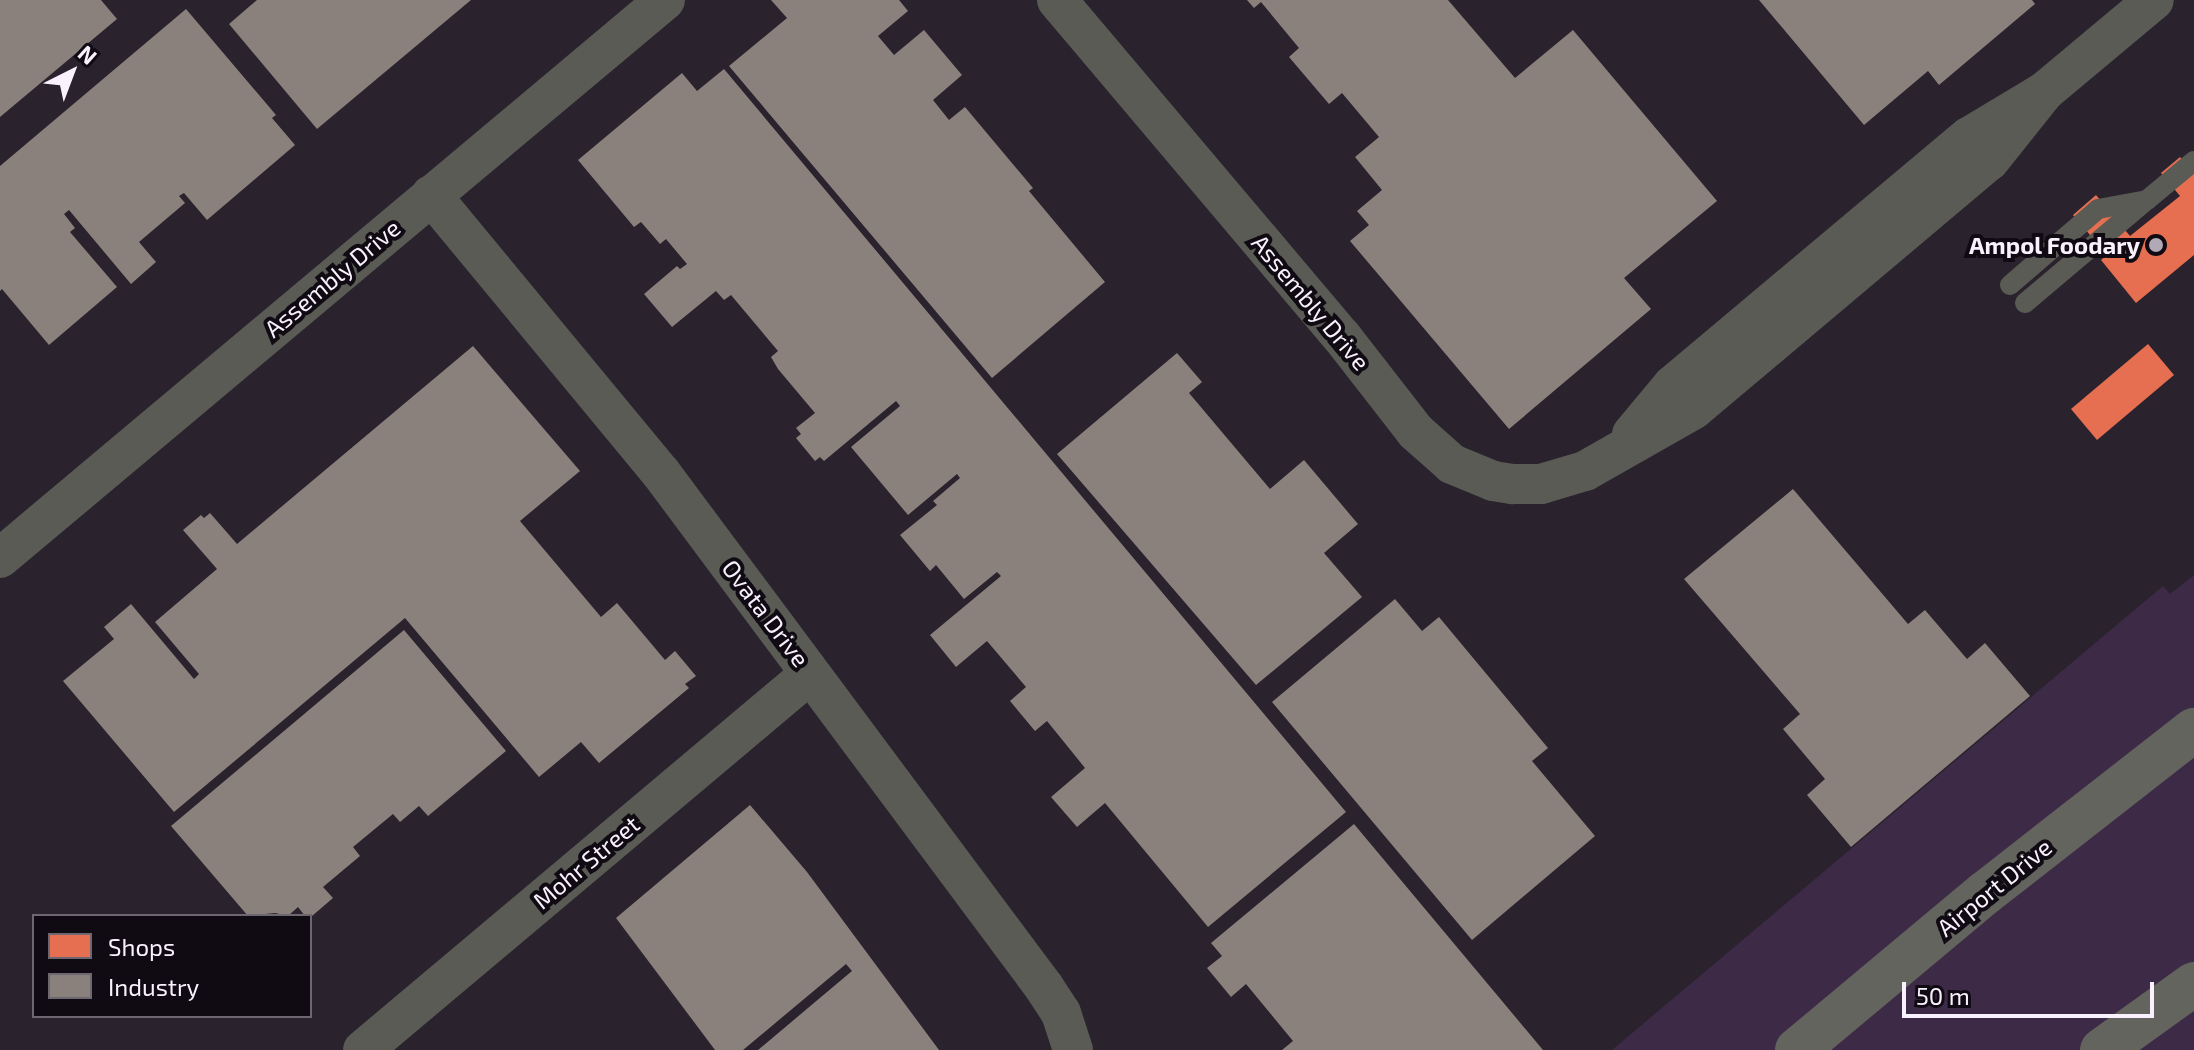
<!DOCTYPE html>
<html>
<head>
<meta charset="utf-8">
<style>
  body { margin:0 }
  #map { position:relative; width:2194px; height:1050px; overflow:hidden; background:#2a222d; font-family:"Exo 2",sans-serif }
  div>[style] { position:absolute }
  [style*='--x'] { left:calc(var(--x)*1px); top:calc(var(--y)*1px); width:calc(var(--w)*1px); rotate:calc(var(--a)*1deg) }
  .green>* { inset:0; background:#3d2a46 }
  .shops>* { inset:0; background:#e76f51 }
  .industry>* { inset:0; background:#8a817c }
  .lane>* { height:20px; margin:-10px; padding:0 10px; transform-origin:10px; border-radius:10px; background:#595b54 }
  .street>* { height:40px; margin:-20px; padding:0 20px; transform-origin:20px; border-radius:20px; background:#595b54 }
  .primary>* { height:44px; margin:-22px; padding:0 22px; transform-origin:22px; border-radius:22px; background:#63645e }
  .dots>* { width:22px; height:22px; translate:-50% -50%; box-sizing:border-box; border:4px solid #100b13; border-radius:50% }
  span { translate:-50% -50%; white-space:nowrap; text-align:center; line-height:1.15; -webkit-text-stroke:8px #100b13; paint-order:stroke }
  .poi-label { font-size:24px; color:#f9f1fe; font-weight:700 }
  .right { translate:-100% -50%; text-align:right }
  .street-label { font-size:24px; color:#f9f1fe }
  .legend { position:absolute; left:32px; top:914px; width:280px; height:104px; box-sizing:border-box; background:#100b13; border:2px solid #6d6771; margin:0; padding:10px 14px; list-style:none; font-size:24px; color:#f9f1fe }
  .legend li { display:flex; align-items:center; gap:16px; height:40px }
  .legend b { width:40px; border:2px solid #6d6771 }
  .north { position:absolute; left:32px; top:32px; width:80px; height:80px; -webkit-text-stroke:6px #100b13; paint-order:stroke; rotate:42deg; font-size:22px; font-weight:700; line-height:32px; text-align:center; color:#f9f1fe }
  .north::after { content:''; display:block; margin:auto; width:28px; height:36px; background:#f9f1fe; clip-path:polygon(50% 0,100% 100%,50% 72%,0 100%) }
  .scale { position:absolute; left:1902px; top:982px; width:252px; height:36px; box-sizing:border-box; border:4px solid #f9f1fe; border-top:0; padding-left:10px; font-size:24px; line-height:28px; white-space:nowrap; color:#f9f1fe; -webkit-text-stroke:6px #100b13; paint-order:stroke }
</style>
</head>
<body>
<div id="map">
  <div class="green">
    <div style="clip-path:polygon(2194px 575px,2194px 1050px,1612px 1050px,2163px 586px,2170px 594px)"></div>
  </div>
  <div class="shops">
    <div style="clip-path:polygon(2180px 157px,2194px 174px,2194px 255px,2136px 303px,2101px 260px,2107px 255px,2073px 215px,2096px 195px,2130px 236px,2180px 196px,2161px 173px)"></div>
    <div style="clip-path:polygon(2148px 344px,2174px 375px,2097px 440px,2071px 409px)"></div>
  </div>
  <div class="industry">
    <div style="clip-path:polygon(0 0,101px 0,117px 19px,0 117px)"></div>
    <div style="clip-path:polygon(257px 0,471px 0,317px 129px,229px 24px)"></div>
    <div style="clip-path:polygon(771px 0,899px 0,908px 11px,878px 36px,894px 55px,924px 30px,962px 75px,933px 100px,949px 120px,965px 107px,1033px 188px,1029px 191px,1105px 282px,992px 378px,729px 66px,787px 18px)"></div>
    <div style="clip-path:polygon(1247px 0,1448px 0,1515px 78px,1573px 30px,1717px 201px,1624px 278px,1651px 309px,1509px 429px,1350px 241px,1369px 225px,1357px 211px,1382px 190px,1355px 157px,1379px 137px,1342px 93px,1329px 104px,1289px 57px,1299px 48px,1261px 2px,1254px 8px)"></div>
    <div style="clip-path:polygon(1759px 0,2032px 0,2035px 4px,1939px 85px,1928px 71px,1864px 125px)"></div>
    <div style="clip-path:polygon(186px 9px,276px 115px,272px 118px,295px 145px,207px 220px,184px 193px,179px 196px,185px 203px,139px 242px,156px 262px,131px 284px,69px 210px,64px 214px,75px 228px,70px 232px,117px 287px,49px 345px,2px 289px,0 291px,0 166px)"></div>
    <div style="clip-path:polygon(724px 69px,1346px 812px,1208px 927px,1105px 803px,1077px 827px,1051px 797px,1085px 768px,1047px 721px,1035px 731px,1010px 701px,1026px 687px,987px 641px,956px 667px,930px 635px,1001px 576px,997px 572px,964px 599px,936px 565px,930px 571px,900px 535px,937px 505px,933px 501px,960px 478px,957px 474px,908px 515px,851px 447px,900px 406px,896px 401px,824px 461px,820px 457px,815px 461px,796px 438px,801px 434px,796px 428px,815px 413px,778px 369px,771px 357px,778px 351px,731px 295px,724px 300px,716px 291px,672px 327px,644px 294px,677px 266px,680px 269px,687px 264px,666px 239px,660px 244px,641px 222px,634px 227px,578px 160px,682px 73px,697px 91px)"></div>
    <div style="clip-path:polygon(473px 346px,580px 471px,520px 521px,601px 617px,617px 603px,665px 660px,675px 651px,696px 676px,685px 684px,689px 688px,599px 763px,581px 742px,539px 777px,405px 618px,174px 812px,63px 681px,114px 639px,104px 627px,131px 604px,194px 679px,199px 674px,155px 622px,217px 569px,183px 530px,201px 515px,204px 518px,210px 513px,237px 544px)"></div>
    <div style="clip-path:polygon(1177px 353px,1202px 382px,1189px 393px,1270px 489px,1304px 460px,1358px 524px,1324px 553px,1362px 597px,1256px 685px,1057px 454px)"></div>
    <div style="clip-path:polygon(1793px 489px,1908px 624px,1925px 610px,1967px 659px,1985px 643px,2030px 696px,1851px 847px,1807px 795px,1825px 779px,1783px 729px,1800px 714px,1684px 579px)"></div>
    <div style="clip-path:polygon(1395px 599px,1422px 631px,1439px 617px,1548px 748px,1532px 761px,1595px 836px,1472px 940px,1272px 702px)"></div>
    <div style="clip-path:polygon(404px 630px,506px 751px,428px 816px,419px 806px,400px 822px,393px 814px,353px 847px,360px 856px,323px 887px,333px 898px,312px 916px,305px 916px,298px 907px,288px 916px,275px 913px,248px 916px,171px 826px)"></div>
    <div style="clip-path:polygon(750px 805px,807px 872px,939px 1050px,758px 1050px,852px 971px,846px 964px,743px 1050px,715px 1050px,616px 918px)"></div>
    <div style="clip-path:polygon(1354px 824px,1543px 1050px,1282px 1050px,1293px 1041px,1246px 984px,1231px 997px,1207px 968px,1222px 956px,1211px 943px)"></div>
  </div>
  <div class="lane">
    <div style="--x:2010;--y:285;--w:116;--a:-40.8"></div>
    <div style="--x:2098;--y:209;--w:50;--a:-10.4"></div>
    <div style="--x:2147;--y:200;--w:61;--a:-39.7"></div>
    <div style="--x:2025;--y:303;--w:160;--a:-40.2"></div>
  </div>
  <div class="street">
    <div style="--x:1057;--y:0;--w:441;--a:49.8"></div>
    <div style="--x:1342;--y:337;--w:120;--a:52.1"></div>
    <div style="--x:1416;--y:432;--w:48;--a:41.6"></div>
    <div style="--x:1452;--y:464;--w:44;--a:22.5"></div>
    <div style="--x:1493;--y:481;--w:20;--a:9"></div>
    <div style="--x:1513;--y:484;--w:28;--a:0"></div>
    <div style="--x:1541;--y:484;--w:46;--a:-16.5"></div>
    <div style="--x:1585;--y:471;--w:125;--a:-29.6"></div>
    <div style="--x:1694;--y:409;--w:385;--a:-40.1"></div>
    <div style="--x:1989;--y:161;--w:88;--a:-51.4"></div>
    <div style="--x:431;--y:195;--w:361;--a:50.4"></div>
    <div style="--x:661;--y:473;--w:641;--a:53.31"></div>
    <div style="--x:1044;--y:987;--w:31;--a:57"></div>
    <div style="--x:1061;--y:1013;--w:39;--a:72"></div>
    <div style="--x:1632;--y:434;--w:64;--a:-50.1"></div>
    <div style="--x:1673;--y:385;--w:386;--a:-40"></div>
    <div style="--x:1969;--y:137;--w:87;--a:-31"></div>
    <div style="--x:2044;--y:92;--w:143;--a:-39.9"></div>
    <div style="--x:0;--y:558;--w:868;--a:-40"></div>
    <div style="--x:363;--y:1050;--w:584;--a:-40.07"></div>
  </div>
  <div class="primary">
    <div style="--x:1797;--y:1050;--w:245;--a:-39.9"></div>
    <div style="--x:1985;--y:893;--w:265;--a:-38"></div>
    <div style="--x:2102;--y:1050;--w:113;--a:-35.7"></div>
  </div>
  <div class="dots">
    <div style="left:2156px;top:245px;background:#b1a9b5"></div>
  </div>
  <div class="poi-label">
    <span class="right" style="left:2140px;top:245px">Ampol Foodary</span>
  </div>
  <div class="street-label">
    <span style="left:332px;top:278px;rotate:-40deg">Assembly Drive</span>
    <span style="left:1311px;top:302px;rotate:50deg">Assembly Drive</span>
    <span style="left:766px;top:613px;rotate:53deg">Ovata Drive</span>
    <span style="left:586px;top:862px;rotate:-40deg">Mohr Street</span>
    <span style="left:1994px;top:887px;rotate:-39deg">Airport Drive</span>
  </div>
  <ul class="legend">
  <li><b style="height:22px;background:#e76f51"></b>Shops</li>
  <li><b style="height:22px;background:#8a817c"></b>Industry</li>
  </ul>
  <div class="north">N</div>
  <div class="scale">50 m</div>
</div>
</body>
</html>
